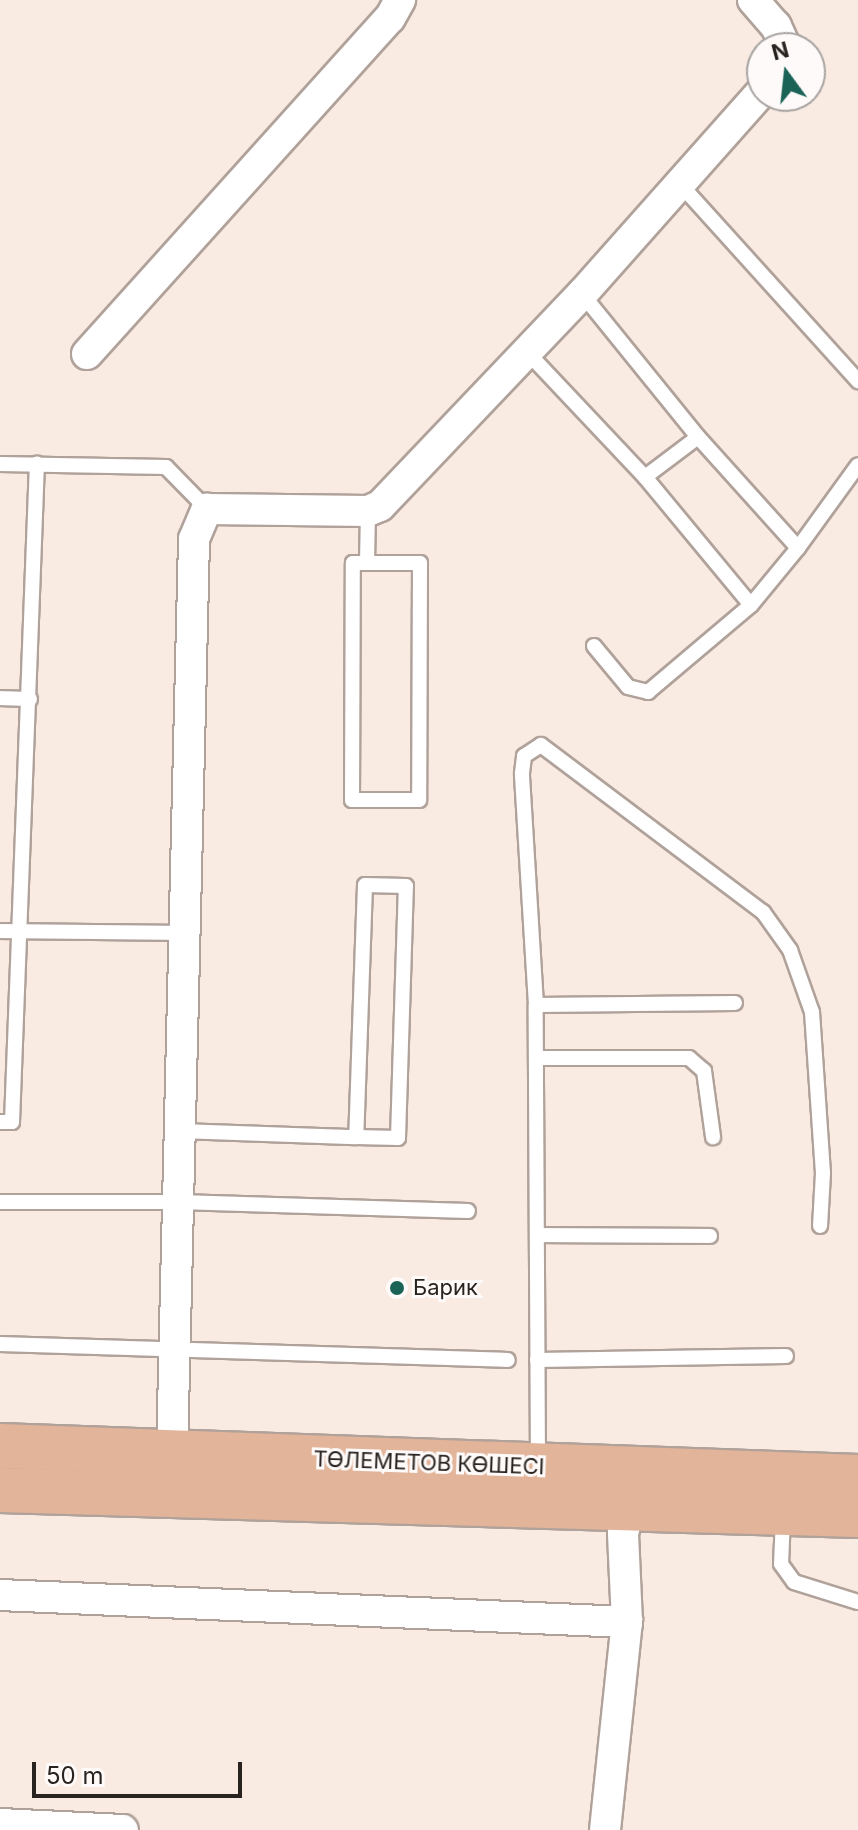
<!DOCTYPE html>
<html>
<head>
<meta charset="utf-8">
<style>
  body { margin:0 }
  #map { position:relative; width:858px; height:1830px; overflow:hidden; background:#f9eae2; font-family:Inter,sans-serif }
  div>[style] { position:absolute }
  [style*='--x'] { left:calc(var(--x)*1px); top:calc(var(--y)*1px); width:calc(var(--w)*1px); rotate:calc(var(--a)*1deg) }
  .roads { filter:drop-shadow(2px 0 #b0a29a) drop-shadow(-2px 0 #b0a29a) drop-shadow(0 2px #b0a29a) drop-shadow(0 -2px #b0a29a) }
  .service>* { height:14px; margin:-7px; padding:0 7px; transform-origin:7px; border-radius:7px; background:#fff }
  .minor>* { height:30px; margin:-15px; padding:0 15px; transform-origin:15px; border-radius:15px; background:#fff }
  .primary>* { height:44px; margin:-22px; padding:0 22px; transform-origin:22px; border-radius:22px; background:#e2b49a }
  .dots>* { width:22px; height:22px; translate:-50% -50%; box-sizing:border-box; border:4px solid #fdfaf9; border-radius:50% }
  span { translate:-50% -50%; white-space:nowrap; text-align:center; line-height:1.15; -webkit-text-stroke:6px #fdfaf9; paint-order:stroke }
  .poi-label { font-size:22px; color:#292320 }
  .left { translate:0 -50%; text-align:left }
  .street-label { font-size:22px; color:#292320 }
  .north { position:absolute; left:746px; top:32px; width:80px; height:80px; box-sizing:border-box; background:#fdfaf9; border:2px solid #a8a4a2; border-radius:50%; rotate:345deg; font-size:22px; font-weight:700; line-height:32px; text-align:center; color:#292320 }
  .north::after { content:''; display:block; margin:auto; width:28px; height:36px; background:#1c6357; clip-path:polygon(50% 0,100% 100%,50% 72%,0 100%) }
  .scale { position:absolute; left:32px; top:1762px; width:210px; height:36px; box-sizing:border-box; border:4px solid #292320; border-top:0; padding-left:10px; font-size:24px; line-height:28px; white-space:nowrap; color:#292320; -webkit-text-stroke:6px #fdfaf9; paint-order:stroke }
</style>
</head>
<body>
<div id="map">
  <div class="roads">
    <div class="service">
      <div style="--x:680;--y:184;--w:266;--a:47.9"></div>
      <div style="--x:528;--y:353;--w:170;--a:46.7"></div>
      <div style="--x:645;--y:477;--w:166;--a:50.4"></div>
      <div style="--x:751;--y:605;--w:74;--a:-50.5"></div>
      <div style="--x:798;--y:548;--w:149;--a:-132"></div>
      <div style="--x:698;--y:437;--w:184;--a:-129"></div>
      <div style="--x:0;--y:464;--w:166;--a:1"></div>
      <div style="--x:166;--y:467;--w:59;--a:45.7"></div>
      <div style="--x:645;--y:477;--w:66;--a:-37"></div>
      <div style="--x:798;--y:548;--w:102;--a:-54.1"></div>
      <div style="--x:353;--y:563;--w:67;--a:0"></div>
      <div style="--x:420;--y:563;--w:237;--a:90.2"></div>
      <div style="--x:419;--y:800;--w:67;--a:180"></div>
      <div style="--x:352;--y:800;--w:237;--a:-89.8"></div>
      <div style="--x:367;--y:563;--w:52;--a:-88.9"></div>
      <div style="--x:594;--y:646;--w:53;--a:50.3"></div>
      <div style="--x:628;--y:687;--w:21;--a:14"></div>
      <div style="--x:648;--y:692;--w:135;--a:-40.2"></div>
      <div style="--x:0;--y:698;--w:30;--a:2"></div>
      <div style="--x:0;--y:931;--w:182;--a:0.6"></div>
      <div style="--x:536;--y:1005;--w:199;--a:-0.6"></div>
      <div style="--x:536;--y:1058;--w:153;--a:0"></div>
      <div style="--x:689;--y:1058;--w:20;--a:41"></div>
      <div style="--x:704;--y:1071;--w:67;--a:82.2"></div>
      <div style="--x:0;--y:1122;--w:12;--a:0"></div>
      <div style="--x:12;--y:1122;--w:659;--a:-87.83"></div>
      <div style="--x:180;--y:1131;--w:176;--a:2"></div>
      <div style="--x:356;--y:1137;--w:42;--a:1.4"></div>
      <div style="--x:398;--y:1138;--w:252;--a:-88.2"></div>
      <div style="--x:406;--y:886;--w:41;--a:-178.6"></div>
      <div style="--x:365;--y:885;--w:252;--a:92"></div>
      <div style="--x:0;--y:1202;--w:179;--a:0"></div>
      <div style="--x:179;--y:1202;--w:289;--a:1.8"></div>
      <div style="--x:537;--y:1235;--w:173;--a:0.3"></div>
      <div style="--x:0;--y:1344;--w:508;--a:1.8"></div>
      <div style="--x:537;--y:1360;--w:249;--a:-0.9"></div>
      <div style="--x:538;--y:1462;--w:457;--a:-90.3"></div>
      <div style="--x:536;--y:1005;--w:232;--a:-93.5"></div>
      <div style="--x:522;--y:773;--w:17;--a:-83"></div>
      <div style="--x:524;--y:756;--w:20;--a:-33"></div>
      <div style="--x:541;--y:745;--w:278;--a:37"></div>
      <div style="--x:763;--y:912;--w:47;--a:54.6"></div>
      <div style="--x:790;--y:950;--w:66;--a:70.5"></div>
      <div style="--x:812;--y:1012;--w:161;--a:86.1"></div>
      <div style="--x:823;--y:1173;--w:53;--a:93.2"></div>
      <div style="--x:783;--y:1517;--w:47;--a:92.4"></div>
      <div style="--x:781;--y:1564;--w:22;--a:54"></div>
      <div style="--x:794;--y:1582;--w:67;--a:17.4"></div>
    </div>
    <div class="minor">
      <div style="--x:753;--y:0;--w:35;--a:49"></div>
      <div style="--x:776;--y:26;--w:24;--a:66"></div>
      <div style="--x:87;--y:354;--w:452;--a:-48"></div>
      <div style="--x:390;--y:18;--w:21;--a:-61"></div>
      <div style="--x:172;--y:1453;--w:914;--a:-88.62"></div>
      <div style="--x:194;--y:539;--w:33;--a:-67"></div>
      <div style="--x:207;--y:509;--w:161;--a:0.7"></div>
      <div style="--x:368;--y:511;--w:13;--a:-23"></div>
      <div style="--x:380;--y:506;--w:293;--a:-46.4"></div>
      <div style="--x:582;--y:294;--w:271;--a:-48.4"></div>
      <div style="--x:0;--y:1595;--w:628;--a:2.47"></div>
      <div style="--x:0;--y:1824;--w:123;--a:2.8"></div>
      <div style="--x:605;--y:1830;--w:209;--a:-84"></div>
      <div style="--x:627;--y:1622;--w:89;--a:-92.6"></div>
      <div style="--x:623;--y:1533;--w:25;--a:-74"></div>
    </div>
    <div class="primary">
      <div style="--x:0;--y:1446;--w:859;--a:2.07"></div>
      <div style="--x:0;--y:1490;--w:858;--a:1.67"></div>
    </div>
  </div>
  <div class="dots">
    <div style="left:397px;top:1288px;background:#1c6357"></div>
  </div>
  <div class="poi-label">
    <span class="left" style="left:413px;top:1288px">Барик</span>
  </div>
  <div class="street-label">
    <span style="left:429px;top:1463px;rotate:2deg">ТӨЛЕМЕТОВ КӨШЕСІ</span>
  </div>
  <div class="north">N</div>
  <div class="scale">50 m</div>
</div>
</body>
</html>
